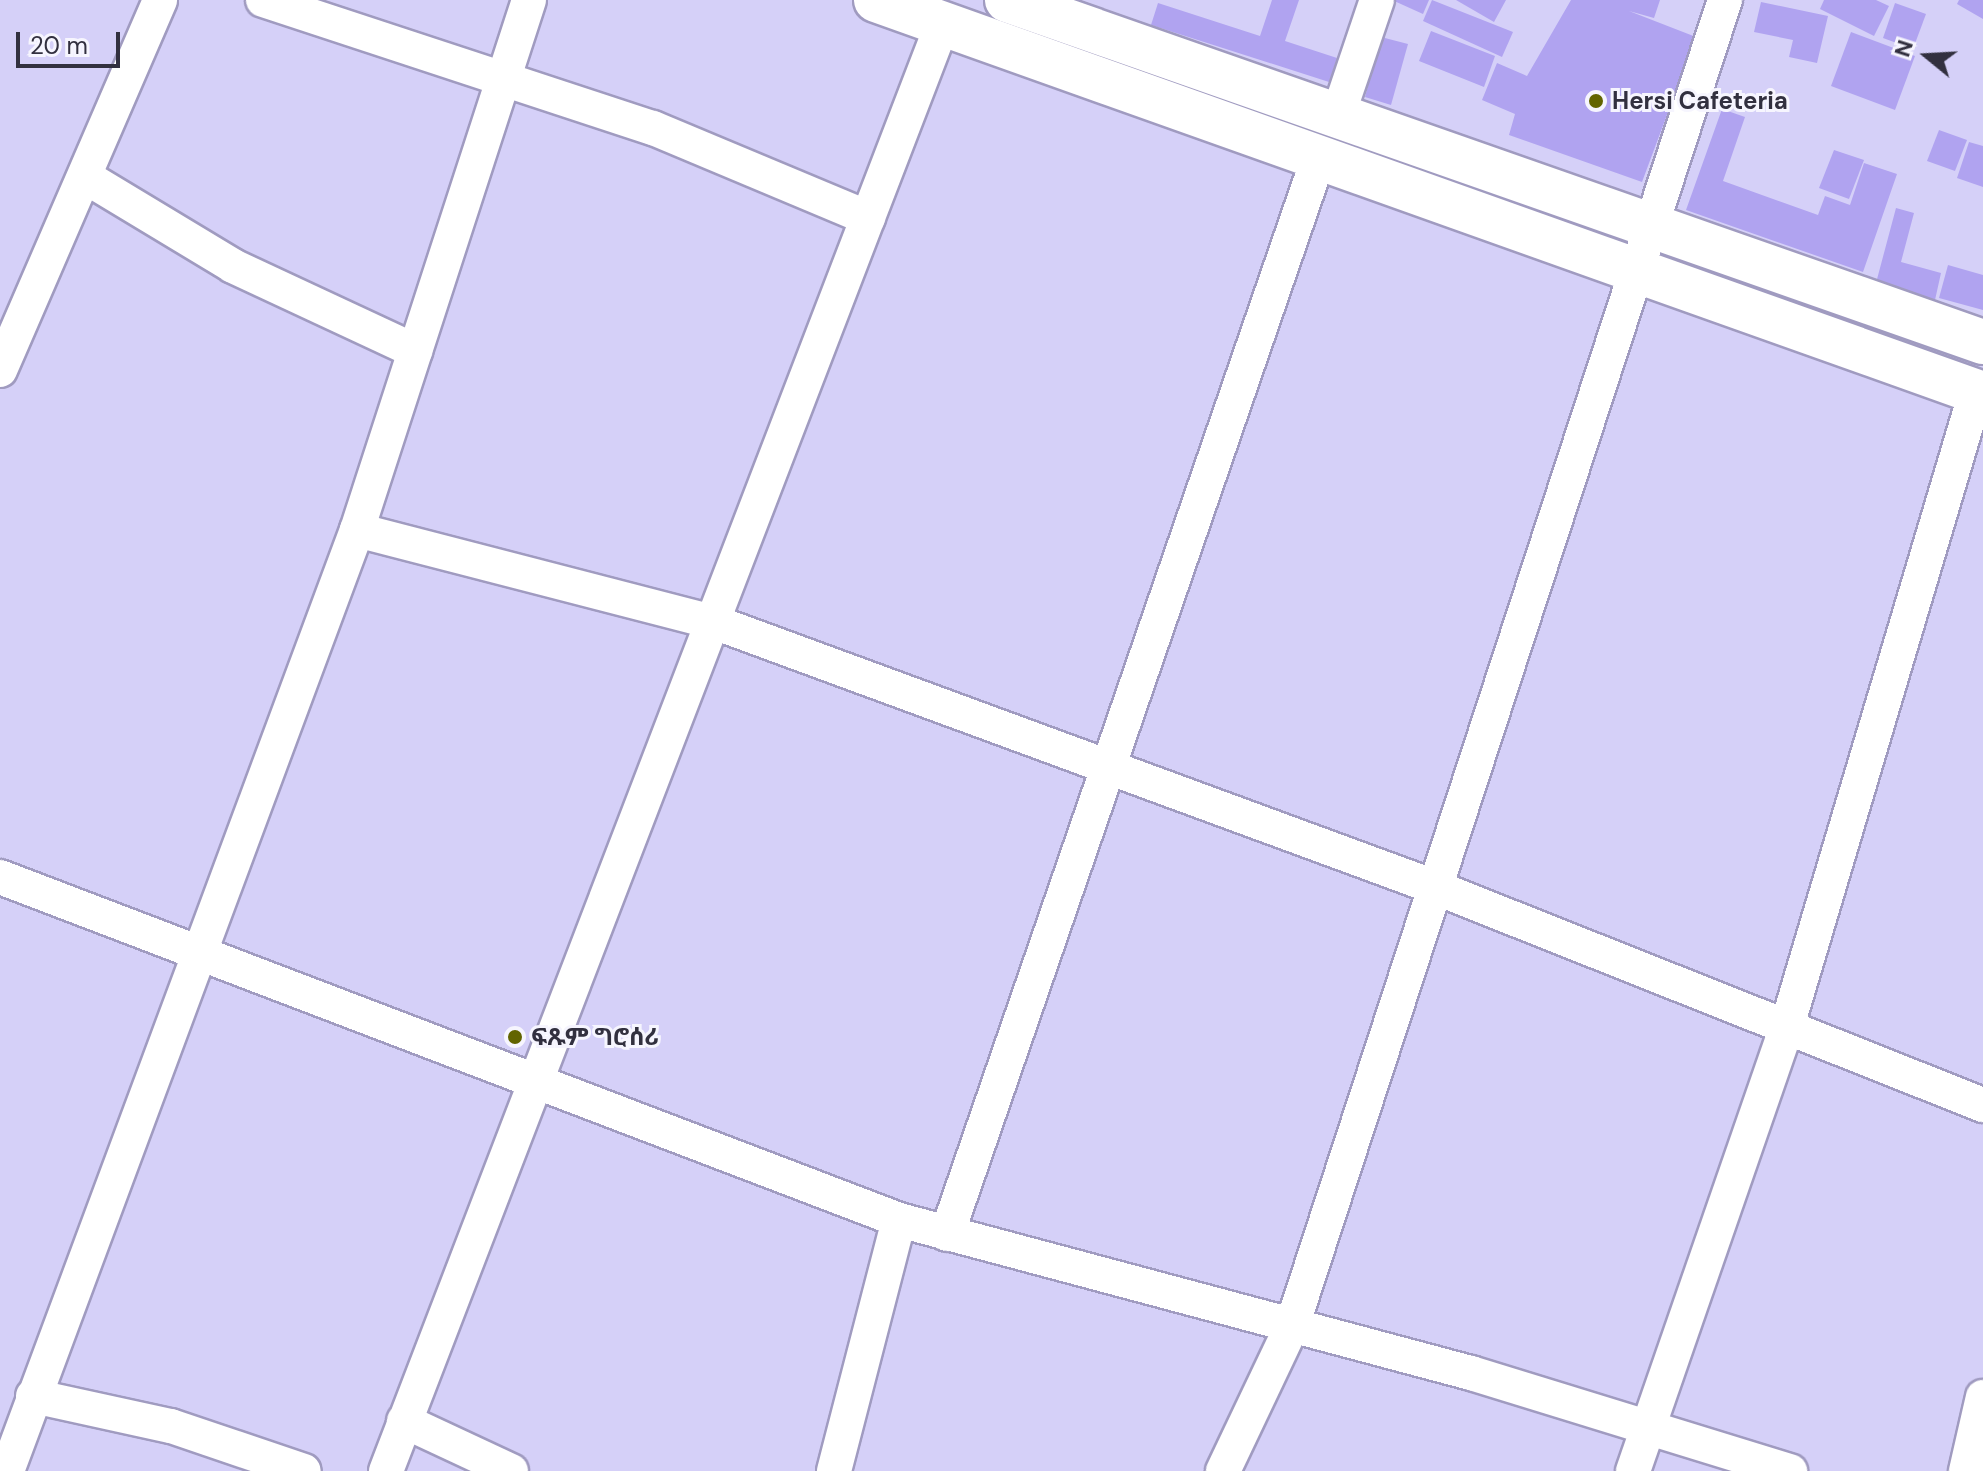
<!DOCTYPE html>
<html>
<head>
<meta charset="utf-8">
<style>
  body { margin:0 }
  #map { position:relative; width:1983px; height:1471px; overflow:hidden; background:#d5d0f8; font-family:"DM Sans","Noto Sans Ethiopic",sans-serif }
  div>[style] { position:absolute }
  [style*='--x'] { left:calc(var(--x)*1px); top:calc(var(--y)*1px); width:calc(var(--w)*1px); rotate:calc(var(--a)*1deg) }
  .building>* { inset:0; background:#b0a3f0 }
  .roads { filter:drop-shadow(2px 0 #a09bc0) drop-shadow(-2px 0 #a09bc0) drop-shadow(0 2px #a09bc0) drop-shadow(0 -2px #a09bc0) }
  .street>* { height:34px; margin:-17px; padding:0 17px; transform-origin:17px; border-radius:17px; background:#fff }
  .secondary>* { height:44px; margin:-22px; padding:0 22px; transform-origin:22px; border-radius:22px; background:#fff }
  .dots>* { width:22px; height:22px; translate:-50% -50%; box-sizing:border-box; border:4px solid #f6f5fe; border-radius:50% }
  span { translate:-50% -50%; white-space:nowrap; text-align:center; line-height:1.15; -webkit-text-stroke:6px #f6f5fe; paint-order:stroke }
  .poi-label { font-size:24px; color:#32303f; font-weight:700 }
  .left { translate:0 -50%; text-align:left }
  .north { position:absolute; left:1887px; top:16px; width:80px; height:80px; -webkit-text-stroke:6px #f6f5fe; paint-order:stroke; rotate:288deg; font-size:22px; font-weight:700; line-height:32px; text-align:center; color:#32303f }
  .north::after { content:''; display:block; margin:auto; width:28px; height:36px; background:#32303f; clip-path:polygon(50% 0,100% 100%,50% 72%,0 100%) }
  .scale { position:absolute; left:16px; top:32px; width:104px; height:36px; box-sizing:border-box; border:4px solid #32303f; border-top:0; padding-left:10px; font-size:24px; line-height:28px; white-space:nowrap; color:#32303f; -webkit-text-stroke:6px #f6f5fe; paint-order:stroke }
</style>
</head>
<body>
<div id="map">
  <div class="building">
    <div style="clip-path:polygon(1272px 0,1299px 0,1285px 41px,1337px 58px,1329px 82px,1151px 25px,1158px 3px,1260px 36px)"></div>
    <div style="clip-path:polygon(1392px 0,1429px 0,1423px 14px)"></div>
    <div style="clip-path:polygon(1432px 0,1513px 32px,1502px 57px,1423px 21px)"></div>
    <div style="clip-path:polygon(1456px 0,1506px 0,1494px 22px)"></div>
    <div style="clip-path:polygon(1571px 0,1660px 0,1654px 18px,1629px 11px,1696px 37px,1642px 182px,1509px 135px,1515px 114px,1482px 100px,1497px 63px,1527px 76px)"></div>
    <div style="clip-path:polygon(1824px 0,1876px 0,1889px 6px,1874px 36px,1820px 9px)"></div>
    <div style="clip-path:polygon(1959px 0,1983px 0,1983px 19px,1957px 4px)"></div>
    <div style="clip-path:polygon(1761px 2px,1828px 16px,1817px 63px,1789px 57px,1793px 40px,1754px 32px)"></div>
    <div style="clip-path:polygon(1895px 3px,1926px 14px,1913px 49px,1883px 38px)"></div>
    <div style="clip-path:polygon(1431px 31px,1495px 56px,1484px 87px,1419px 61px)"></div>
    <div style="clip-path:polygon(1851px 32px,1915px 56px,1895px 110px,1831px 86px)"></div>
    <div style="clip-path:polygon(1381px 37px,1408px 44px,1391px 105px,1365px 97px)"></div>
    <div style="clip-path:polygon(1722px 109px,1745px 117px,1723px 181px,1818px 215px,1825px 196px,1850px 205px,1864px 163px,1897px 174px,1863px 272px,1686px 210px)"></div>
    <div style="clip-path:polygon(1939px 130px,1967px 140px,1955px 171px,1927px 161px)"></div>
    <div style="clip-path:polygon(1969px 142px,1983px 146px,1983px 187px,1957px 178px)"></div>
    <div style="clip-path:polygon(1834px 150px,1864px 160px,1849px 199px,1819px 188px)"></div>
    <div style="clip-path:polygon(1896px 208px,1914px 213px,1901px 262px,1941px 273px,1935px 300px,1876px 283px)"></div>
    <div style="clip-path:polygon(1948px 265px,1983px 275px,1983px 310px,1939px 298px)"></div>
  </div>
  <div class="roads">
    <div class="street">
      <div style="--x:263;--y:0;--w:410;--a:18.2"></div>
      <div style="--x:653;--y:128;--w:233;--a:22.7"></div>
      <div style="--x:1338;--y:115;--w:121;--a:-71.3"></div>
      <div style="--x:89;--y:179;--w:168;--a:31.1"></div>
      <div style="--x:233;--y:266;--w:201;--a:25"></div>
      <div style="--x:0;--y:370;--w:403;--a:-66.6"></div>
      <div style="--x:357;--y:530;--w:369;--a:14.5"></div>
      <div style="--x:714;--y:622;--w:765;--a:20.19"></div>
      <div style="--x:1432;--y:886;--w:593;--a:21.68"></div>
      <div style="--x:0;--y:877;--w:962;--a:20.88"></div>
      <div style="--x:899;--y:1220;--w:592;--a:14.98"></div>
      <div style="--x:1471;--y:1373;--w:334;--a:17.1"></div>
      <div style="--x:947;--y:1234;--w:1143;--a:-70.95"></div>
      <div style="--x:33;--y:1396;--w:141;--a:12.3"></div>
      <div style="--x:171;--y:1426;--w:140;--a:18.7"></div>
      <div style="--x:404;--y:1421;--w:118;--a:25"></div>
      <div style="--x:7;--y:1471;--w:1004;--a:-69.6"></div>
      <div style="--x:357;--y:530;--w:557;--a:-72.02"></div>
      <div style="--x:386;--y:1471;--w:1552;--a:-68.97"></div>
      <div style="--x:834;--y:1471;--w:259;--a:-75.5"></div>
      <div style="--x:1223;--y:1471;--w:161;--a:-64.6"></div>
      <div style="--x:1292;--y:1326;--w:1395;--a:-71.92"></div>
      <div style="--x:1633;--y:1471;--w:471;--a:-70.9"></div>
      <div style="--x:1787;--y:1026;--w:662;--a:-73.4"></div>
      <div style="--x:1966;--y:1471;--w:76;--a:-77.1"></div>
    </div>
    <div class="secondary">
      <div style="--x:876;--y:0;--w:1175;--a:19.59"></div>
      <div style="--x:1007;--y:0;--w:1034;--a:19.31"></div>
    </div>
  </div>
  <div class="dots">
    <div style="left:1596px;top:101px;background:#626400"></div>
    <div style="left:515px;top:1037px;background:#626400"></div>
  </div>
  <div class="poi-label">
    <span class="left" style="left:1612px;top:101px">Hersi Cafeteria</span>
    <span class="left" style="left:531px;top:1037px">ፍጹም ግሮሰሪ</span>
  </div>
  <div class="north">N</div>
  <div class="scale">20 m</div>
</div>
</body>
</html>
